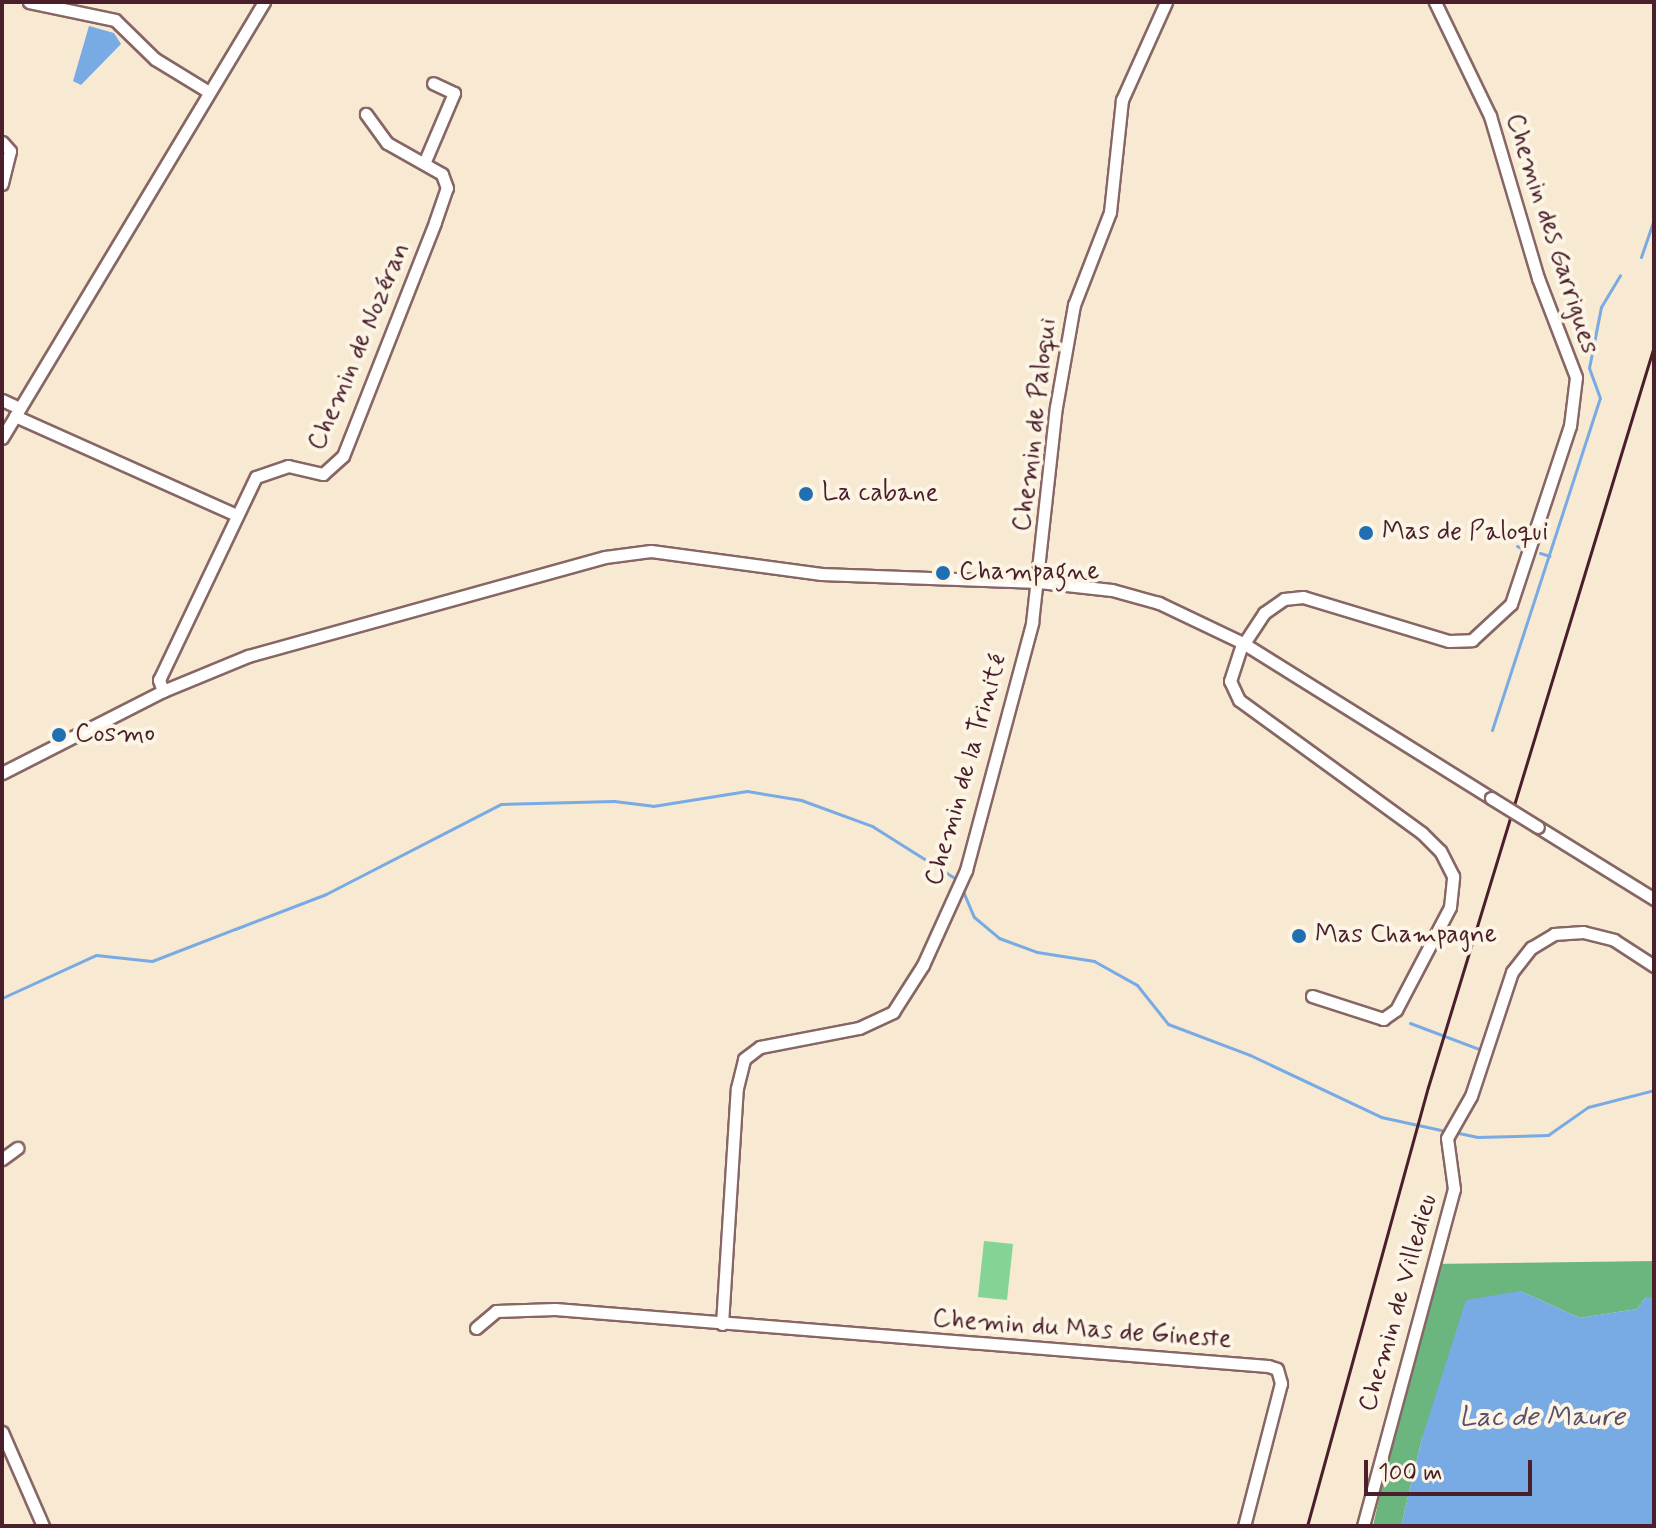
<!DOCTYPE html>
<html>
<head>
<meta charset="utf-8">
<style>
  body { margin:0 }
  #map { position:relative; width:1656px; height:1528px; overflow:hidden; background:#f8e9d2; font-family:Mynerve,sans-serif }
  div>[style] { position:absolute }
  [style*='--x'] { left:calc(var(--x)*1px); top:calc(var(--y)*1px); width:calc(var(--w)*1px); rotate:calc(var(--a)*1deg) }
  .green>* { inset:0; background:#83d495 }
  .forest>* { inset:0; background:#6ab67e }
  .water>* { inset:0; background:#78aae4 }
  .stream>* { height:3px; margin:-1.5px; padding:0 1.5px; transform-origin:1.5px; border-radius:1.5px; background:#78aae4 }
  .roads { filter:drop-shadow(2px 0 #876665) drop-shadow(-2px 0 #876665) drop-shadow(0 2px #876665) drop-shadow(0 -2px #876665) }
  .minor>* { height:11px; margin:-5.5px; padding:0 5.5px; transform-origin:5.5px; border-radius:5.5px; background:#fff }
  .rail>* { height:3px; margin:-1.5px; padding:0 1.5px; transform-origin:1.5px; border-radius:1.5px; background:#4a1f2b }
  .bridges { filter:drop-shadow(2px 0 #876665) drop-shadow(-2px 0 #876665) drop-shadow(0 2px #876665) drop-shadow(0 -2px #876665) }
  .minor-bridge>* { height:11px; margin:-5.5px; padding:0 5.5px; transform-origin:5.5px; border-radius:5.5px; background:#fff }
  .dots>* { width:22px; height:22px; translate:-50% -50%; box-sizing:border-box; border:4px solid #fcf5e5; border-radius:50% }
  span { translate:-50% -50%; white-space:nowrap; text-align:center; line-height:1.15; -webkit-text-stroke:8px #fcf5e5; paint-order:stroke }
  .street-label { font-size:26px; color:#4a1f2b }
  .poi-label { font-size:26px; color:#4a1f2b }
  .left { translate:0 -50%; text-align:left }
  .water-label { font-size:28px; color:#5a506c; font-style:italic }
  .frame { position:absolute; inset:0; border:4px solid #4a1f2b; pointer-events:none }
  .scale { position:absolute; left:1364px; top:1460px; width:168px; height:36px; box-sizing:border-box; border:4px solid #4a1f2b; border-top:0; padding-left:10px; font-size:24px; line-height:28px; white-space:nowrap; color:#4a1f2b; -webkit-text-stroke:6px #fcf5e5; paint-order:stroke }
</style>
</head>
<body>
<div id="map">
  <div class="green">
    <div style="clip-path:polygon(984px 1241px,1013px 1244px,1007px 1300px,978px 1297px)"></div>
  </div>
  <div class="forest">
    <div style="clip-path:polygon(1654px 1261px,1654px 1297px,1646px 1297px,1637px 1309px,1580px 1318px,1520px 1291px,1422px 1438px,1401px 1526px,1373px 1526px,1431px 1264px)"></div>
  </div>
  <div class="water">
    <div style="clip-path:polygon(89px 26px,114px 33px,121px 44px,81px 85px,73px 81px)"></div>
    <div style="clip-path:polygon(1520px 1291px,1580px 1318px,1637px 1309px,1646px 1297px,1654px 1297px,1654px 1526px,1401px 1526px,1422px 1438px,1466px 1300px)"></div>
  </div>
  <div class="stream">
    <div style="--x:1641;--y:257;--w:40;--a:-71.1"></div>
    <div style="--x:1517;--y:546;--w:4;--a:27"></div>
    <div style="--x:1540;--y:553;--w:10;--a:17"></div>
    <div style="--x:1492;--y:730;--w:349;--a:-72"></div>
    <div style="--x:1600;--y:398;--w:32;--a:-110"></div>
    <div style="--x:1589;--y:368;--w:62;--a:-78.9"></div>
    <div style="--x:1601;--y:307;--w:37;--a:-59"></div>
    <div style="--x:962;--y:889;--w:30;--a:67"></div>
    <div style="--x:974;--y:917;--w:33;--a:40"></div>
    <div style="--x:999;--y:938;--w:40;--a:20.2"></div>
    <div style="--x:1037;--y:952;--w:58;--a:9"></div>
    <div style="--x:1094;--y:961;--w:49;--a:29.2"></div>
    <div style="--x:1137;--y:985;--w:50;--a:51.5"></div>
    <div style="--x:1168;--y:1024;--w:88;--a:20.7"></div>
    <div style="--x:1250;--y:1055;--w:145;--a:25.3"></div>
    <div style="--x:1381;--y:1117;--w:66;--a:12.2"></div>
    <div style="--x:2;--y:998;--w:103;--a:-24.6"></div>
    <div style="--x:96;--y:955;--w:56;--a:6.1"></div>
    <div style="--x:152;--y:961;--w:89;--a:-21.1"></div>
    <div style="--x:235;--y:929;--w:97;--a:-21"></div>
    <div style="--x:326;--y:894;--w:197;--a:-27.2"></div>
    <div style="--x:501;--y:804;--w:113;--a:-1.5"></div>
    <div style="--x:614;--y:801;--w:39;--a:7"></div>
    <div style="--x:653;--y:806;--w:95;--a:-9.1"></div>
    <div style="--x:747;--y:791;--w:55;--a:9.5"></div>
    <div style="--x:801;--y:800;--w:76;--a:20.1"></div>
    <div style="--x:872;--y:826;--w:99;--a:32.2"></div>
    <div style="--x:1410;--y:1023;--w:74;--a:20.6"></div>
    <div style="--x:1454;--y:1132;--w:24;--a:12"></div>
    <div style="--x:1477;--y:1137;--w:71;--a:-1.6"></div>
    <div style="--x:1548;--y:1135;--w:49;--a:-35"></div>
    <div style="--x:1588;--y:1107;--w:68;--a:-14.4"></div>
  </div>
  <div class="roads">
    <div class="minor">
      <div style="--x:29;--y:2;--w:88;--a:11.8"></div>
      <div style="--x:115;--y:20;--w:56;--a:44.3"></div>
      <div style="--x:155;--y:59;--w:63;--a:31.4"></div>
      <div style="--x:2;--y:142;--w:12;--a:48"></div>
      <div style="--x:10;--y:151;--w:34;--a:104"></div>
      <div style="--x:425;--y:161;--w:74;--a:-66.9"></div>
      <div style="--x:454;--y:93;--w:23;--a:-155"></div>
      <div style="--x:2;--y:400;--w:19;--a:25"></div>
      <div style="--x:15;--y:416;--w:242;--a:24.1"></div>
      <div style="--x:2;--y:438;--w:509;--a:-59"></div>
      <div style="--x:163;--y:691;--w:12;--a:-110"></div>
      <div style="--x:159;--y:680;--w:225;--a:-64.5"></div>
      <div style="--x:256;--y:477;--w:34;--a:-19"></div>
      <div style="--x:288;--y:466;--w:36;--a:13"></div>
      <div style="--x:323;--y:474;--w:27;--a:-42"></div>
      <div style="--x:343;--y:456;--w:251;--a:-68.5"></div>
      <div style="--x:435;--y:222;--w:36;--a:-71"></div>
      <div style="--x:447;--y:188;--w:15;--a:-110"></div>
      <div style="--x:442;--y:174;--w:63;--a:-150.6"></div>
      <div style="--x:387;--y:143;--w:36;--a:-126"></div>
      <div style="--x:2;--y:773;--w:181;--a:-27"></div>
      <div style="--x:163;--y:691;--w:92;--a:-22.4"></div>
      <div style="--x:248;--y:656;--w:370;--a:-15.5"></div>
      <div style="--x:605;--y:557;--w:46;--a:-7.4"></div>
      <div style="--x:651;--y:551;--w:172;--a:7.7"></div>
      <div style="--x:821;--y:574;--w:218;--a:2.1"></div>
      <div style="--x:1039;--y:582;--w:73;--a:6.3"></div>
      <div style="--x:1112;--y:590;--w:49;--a:15.5"></div>
      <div style="--x:1159;--y:603;--w:93;--a:25.5"></div>
      <div style="--x:1243;--y:643;--w:292;--a:32"></div>
      <div style="--x:1538;--y:827;--w:137;--a:31.8"></div>
      <div style="--x:1312;--y:996;--w:75;--a:17.9"></div>
      <div style="--x:1383;--y:1019;--w:16;--a:-35"></div>
      <div style="--x:1396;--y:1010;--w:116;--a:-62.3"></div>
      <div style="--x:1450;--y:907;--w:31;--a:-84"></div>
      <div style="--x:1453;--y:876;--w:28;--a:-117"></div>
      <div style="--x:1440;--y:851;--w:25;--a:-135"></div>
      <div style="--x:1422;--y:833;--w:226;--a:-144"></div>
      <div style="--x:1239;--y:700;--w:21;--a:-115"></div>
      <div style="--x:1230;--y:681;--w:35;--a:-72"></div>
      <div style="--x:1241;--y:648;--w:42;--a:-56.7"></div>
      <div style="--x:1264;--y:613;--w:24;--a:-35"></div>
      <div style="--x:1284;--y:599;--w:19;--a:-6"></div>
      <div style="--x:1303;--y:597;--w:152;--a:16.8"></div>
      <div style="--x:1449;--y:641;--w:23;--a:-2"></div>
      <div style="--x:1472;--y:640;--w:53;--a:-42.7"></div>
      <div style="--x:1511;--y:604;--w:188;--a:-71.7"></div>
      <div style="--x:1570;--y:426;--w:49;--a:-83"></div>
      <div style="--x:1576;--y:377;--w:106;--a:-111"></div>
      <div style="--x:1538;--y:278;--w:169;--a:-106.5"></div>
      <div style="--x:1490;--y:116;--w:127;--a:-115.8"></div>
      <div style="--x:2;--y:1159;--w:19;--a:-36"></div>
      <div style="--x:722;--y:1324;--w:236;--a:-86.4"></div>
      <div style="--x:737;--y:1088;--w:30;--a:-76"></div>
      <div style="--x:744;--y:1059;--w:20;--a:-37"></div>
      <div style="--x:760;--y:1047;--w:101;--a:-10.9"></div>
      <div style="--x:859;--y:1028;--w:38;--a:-25"></div>
      <div style="--x:893;--y:1012;--w:56;--a:-57.4"></div>
      <div style="--x:923;--y:965;--w:104;--a:-65.6"></div>
      <div style="--x:966;--y:870;--w:256;--a:-75"></div>
      <div style="--x:1032;--y:623;--w:217;--a:-83.7"></div>
      <div style="--x:1056;--y:407;--w:104;--a:-80"></div>
      <div style="--x:1074;--y:305;--w:100;--a:-68.8"></div>
      <div style="--x:1110;--y:212;--w:113;--a:-83.9"></div>
      <div style="--x:1122;--y:100;--w:107;--a:-65.8"></div>
      <div style="--x:476;--y:1328;--w:26;--a:-40"></div>
      <div style="--x:496;--y:1311;--w:59;--a:-1.9"></div>
      <div style="--x:555;--y:1309;--w:715;--a:4.57"></div>
      <div style="--x:1268;--y:1366;--w:9;--a:18"></div>
      <div style="--x:1277;--y:1369;--w:15;--a:74"></div>
      <div style="--x:1281;--y:1383;--w:148;--a:104.5"></div>
      <div style="--x:2;--y:1432;--w:103;--a:66.4"></div>
      <div style="--x:1363;--y:1526;--w:349;--a:-74.9"></div>
      <div style="--x:1454;--y:1189;--w:51;--a:-97.8"></div>
      <div style="--x:1447;--y:1138;--w:48;--a:-60.3"></div>
      <div style="--x:1471;--y:1096;--w:131;--a:-71.7"></div>
      <div style="--x:1512;--y:972;--w:31;--a:-52"></div>
      <div style="--x:1531;--y:948;--w:27;--a:-31"></div>
      <div style="--x:1554;--y:934;--w:29;--a:-4"></div>
      <div style="--x:1583;--y:932;--w:32;--a:14"></div>
      <div style="--x:1614;--y:940;--w:48;--a:33"></div>
    </div>
  </div>
  <div class="rail">
    <div style="--x:1307;--y:1526;--w:455;--a:-74.6"></div>
    <div style="--x:1428;--y:1087;--w:775;--a:-73.04"></div>
  </div>
  <div class="bridges">
    <div class="minor-bridge">
      <div style="--x:1491;--y:798;--w:55;--a:31.7"></div>
    </div>
  </div>
  <div class="dots">
    <div style="left:806px;top:494px;background:#1f6fb2"></div>
    <div style="left:1366px;top:533px;background:#1f6fb2"></div>
    <div style="left:943px;top:573px;background:#1f6fb2"></div>
    <div style="left:59px;top:735px;background:#1f6fb2"></div>
    <div style="left:1299px;top:936px;background:#1f6fb2"></div>
  </div>
  <div class="street-label">
    <span style="left:1551px;top:234px;rotate:72deg">Chemin des Garrigues</span>
    <span style="left:360px;top:347px;rotate:-67deg">Chemin de Nozéran</span>
    <span style="left:1036px;top:425px;rotate:-83deg">Chemin de Paloqui</span>
    <span style="left:967px;top:770px;rotate:-74deg">Chemin de la Trinité</span>
    <span style="left:1399px;top:1303px;rotate:-74deg">Chemin de Villedieu</span>
    <span style="left:1082px;top:1330px;rotate:4deg">Chemin du Mas de Gineste</span>
  </div>
  <div class="poi-label">
    <span class="left" style="left:822px;top:494px">La cabane</span>
    <span class="left" style="left:1382px;top:533px">Mas de Paloqui</span>
    <span class="left" style="left:959px;top:573px">Champagne</span>
    <span class="left" style="left:75px;top:735px">Cosmo</span>
    <span class="left" style="left:1315px;top:936px">Mas Champagne</span>
  </div>
  <div class="water-label">
    <span style="left:1542px;top:1418px">Lac de Maure</span>
  </div>
  <div class="frame"></div>
  <div class="scale">100 m</div>
</div>
</body>
</html>
